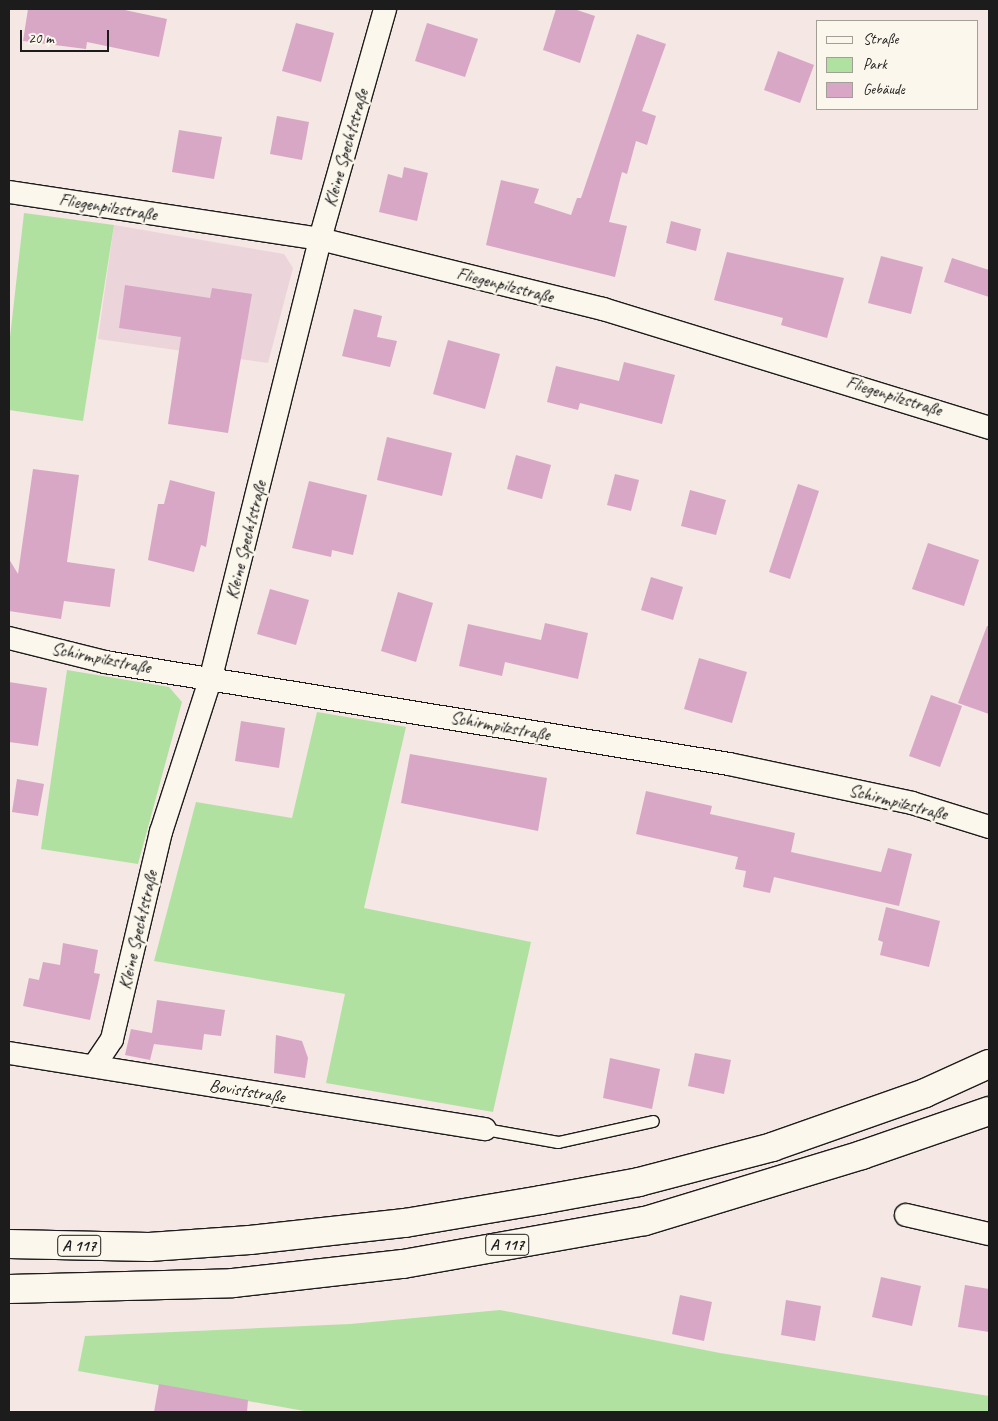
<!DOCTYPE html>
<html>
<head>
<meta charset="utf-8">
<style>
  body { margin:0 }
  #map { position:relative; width:998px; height:1421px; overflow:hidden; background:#f4e7e4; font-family:Caveat,sans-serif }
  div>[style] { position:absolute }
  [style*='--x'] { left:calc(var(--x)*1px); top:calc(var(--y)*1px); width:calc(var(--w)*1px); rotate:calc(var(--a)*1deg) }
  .built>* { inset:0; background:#ecd4db }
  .green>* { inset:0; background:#b1e1a1 }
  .building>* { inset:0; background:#d8a7c6 }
  .roads { filter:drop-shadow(1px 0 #1c1c1c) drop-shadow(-1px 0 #1c1c1c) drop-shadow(0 1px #1c1c1c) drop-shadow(0 -1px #1c1c1c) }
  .lane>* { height:11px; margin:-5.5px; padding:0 5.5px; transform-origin:5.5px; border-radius:5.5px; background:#fbf7ec }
  .street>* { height:22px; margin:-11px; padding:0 11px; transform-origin:11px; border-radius:11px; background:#fbf7ec }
  .highway>* { height:28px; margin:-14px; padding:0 14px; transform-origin:14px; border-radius:14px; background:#fbf7ec }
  span { translate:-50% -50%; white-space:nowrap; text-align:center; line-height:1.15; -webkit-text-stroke:5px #fbf7ec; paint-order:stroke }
  .shield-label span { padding:1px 4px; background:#fbf7ec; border:1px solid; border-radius:4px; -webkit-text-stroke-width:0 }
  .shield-label { font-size:16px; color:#1c1c1c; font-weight:700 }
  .street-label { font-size:18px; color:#1c1c1c }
  .frame { position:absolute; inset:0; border:10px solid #1c1c1c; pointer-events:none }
  .legend { position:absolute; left:816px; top:20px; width:162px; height:90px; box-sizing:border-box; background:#fbf7ec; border:1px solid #a29f99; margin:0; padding:6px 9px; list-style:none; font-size:15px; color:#1c1c1c }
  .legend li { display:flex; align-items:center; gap:10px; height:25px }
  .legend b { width:25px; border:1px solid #a29f99 }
  .scale { position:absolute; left:20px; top:30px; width:89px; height:22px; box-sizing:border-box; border:2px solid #1c1c1c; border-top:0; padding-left:6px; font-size:15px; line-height:18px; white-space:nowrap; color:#1c1c1c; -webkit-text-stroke:4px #fbf7ec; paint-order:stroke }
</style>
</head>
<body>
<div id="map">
  <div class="built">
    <div style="clip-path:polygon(114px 225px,284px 254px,293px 268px,268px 363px,98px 339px)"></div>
  </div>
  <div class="green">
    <div style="clip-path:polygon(24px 213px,114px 225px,83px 421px,9px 410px,9px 346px)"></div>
    <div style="clip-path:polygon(67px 670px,169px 687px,182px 702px,138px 864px,41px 849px)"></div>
    <div style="clip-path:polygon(317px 712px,406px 727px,364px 908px,531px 942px,493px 1112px,326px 1083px,345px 994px,154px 961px,196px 802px,292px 818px)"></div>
    <div style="clip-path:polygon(500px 1310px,720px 1353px,989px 1396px,989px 1412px,310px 1412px,78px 1371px,85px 1336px,350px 1324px)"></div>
  </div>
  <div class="building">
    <div style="clip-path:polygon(28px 9px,120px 9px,167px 19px,159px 57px,87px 42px,86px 49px,23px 41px)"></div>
    <div style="clip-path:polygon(556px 9px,574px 9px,595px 16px,580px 63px,543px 50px)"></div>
    <div style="clip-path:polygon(296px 23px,334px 33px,321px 82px,282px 71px)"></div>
    <div style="clip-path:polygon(427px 23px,478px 39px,465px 77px,415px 61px)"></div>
    <div style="clip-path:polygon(637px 34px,666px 44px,642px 111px,656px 116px,647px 145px,636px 141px,627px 174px,622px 172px,609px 222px,627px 226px,615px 277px,486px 245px,501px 180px,539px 189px,534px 203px,571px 215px,577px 198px,581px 198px)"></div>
    <div style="clip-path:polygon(778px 51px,814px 65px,800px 103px,764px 90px)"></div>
    <div style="clip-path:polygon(277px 116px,309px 122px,302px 160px,270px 154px)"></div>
    <div style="clip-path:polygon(179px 130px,222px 137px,214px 179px,172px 172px)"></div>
    <div style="clip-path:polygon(404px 167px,428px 173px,417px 221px,379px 212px,388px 174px,402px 178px)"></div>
    <div style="clip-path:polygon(671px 221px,701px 229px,696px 251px,666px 243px)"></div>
    <div style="clip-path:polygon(727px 252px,844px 278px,827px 338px,781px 325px,783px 318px,714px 300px)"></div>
    <div style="clip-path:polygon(881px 256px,923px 267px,911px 314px,868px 303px)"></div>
    <div style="clip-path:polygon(952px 258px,989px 270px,989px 297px,944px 282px)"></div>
    <div style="clip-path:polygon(125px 285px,210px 298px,212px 288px,252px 294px,228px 433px,168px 424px,181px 337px,119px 328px)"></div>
    <div style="clip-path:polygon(354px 309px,382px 316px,377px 337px,397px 341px,390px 367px,342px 356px)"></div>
    <div style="clip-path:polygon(448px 340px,500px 354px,485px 409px,433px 394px)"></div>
    <div style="clip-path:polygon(624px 362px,675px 375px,662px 424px,580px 403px,578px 410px,547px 402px,556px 366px,619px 381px)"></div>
    <div style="clip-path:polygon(387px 437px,452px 453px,442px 496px,377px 480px)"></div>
    <div style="clip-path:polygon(516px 455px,551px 465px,542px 499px,507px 489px)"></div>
    <div style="clip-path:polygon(33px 469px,79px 475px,67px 562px,115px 569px,110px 607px,64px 601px,61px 619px,9px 611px,9px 559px,18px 574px)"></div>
    <div style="clip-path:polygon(615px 474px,639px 480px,631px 511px,607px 505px)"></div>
    <div style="clip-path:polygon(170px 480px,215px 492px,206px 547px,201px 545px,194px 572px,148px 560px,158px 504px,164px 504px)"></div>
    <div style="clip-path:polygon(309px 481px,367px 495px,353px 555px,332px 550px,331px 557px,292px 548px)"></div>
    <div style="clip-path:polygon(798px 484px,819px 491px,790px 579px,769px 572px)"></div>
    <div style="clip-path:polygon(690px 490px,726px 500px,716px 535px,681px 526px)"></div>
    <div style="clip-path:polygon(928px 543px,979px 560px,964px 606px,912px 589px)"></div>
    <div style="clip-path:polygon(651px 577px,683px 587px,673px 620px,641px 610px)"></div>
    <div style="clip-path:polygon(270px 589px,309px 600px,296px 645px,257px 634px)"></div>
    <div style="clip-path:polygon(398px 592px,433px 603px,416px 662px,381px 651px)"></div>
    <div style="clip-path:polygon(545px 623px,588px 633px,578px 679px,505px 662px,502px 676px,459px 666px,468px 624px,541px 640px)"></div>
    <div style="clip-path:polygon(987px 626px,989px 626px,989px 714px,958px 703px)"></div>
    <div style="clip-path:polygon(699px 658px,747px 672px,732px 723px,684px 709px)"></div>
    <div style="clip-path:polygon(9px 682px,47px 688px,38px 746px,9px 742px)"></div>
    <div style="clip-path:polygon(931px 695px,962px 706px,940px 767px,909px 756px)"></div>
    <div style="clip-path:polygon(241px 721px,285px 728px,279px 768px,235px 761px)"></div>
    <div style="clip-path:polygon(410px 754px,547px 778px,538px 831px,401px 803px)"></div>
    <div style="clip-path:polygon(17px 779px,44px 784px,38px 816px,12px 812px)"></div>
    <div style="clip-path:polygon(646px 791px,712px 806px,710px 814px,795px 833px,791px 852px,881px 872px,888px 848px,912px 854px,899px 906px,774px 877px,770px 893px,743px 887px,746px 871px,735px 869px,738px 857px,636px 834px)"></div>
    <div style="clip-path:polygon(886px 907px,940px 921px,929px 967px,880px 955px,883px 942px,878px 940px)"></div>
    <div style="clip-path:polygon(63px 943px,98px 950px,94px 973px,100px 974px,90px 1020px,23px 1006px,29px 978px,39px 980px,43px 962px,60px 965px)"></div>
    <div style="clip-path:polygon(157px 1000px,225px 1010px,221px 1036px,204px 1034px,202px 1050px,154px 1044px,150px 1060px,125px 1055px,131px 1029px,152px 1033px)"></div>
    <div style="clip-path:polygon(276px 1035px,302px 1041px,308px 1058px,305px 1078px,274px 1073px)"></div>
    <div style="clip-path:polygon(695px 1053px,731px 1060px,724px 1094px,688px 1086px)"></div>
    <div style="clip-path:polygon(610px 1058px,660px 1069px,652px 1109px,603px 1098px)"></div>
    <div style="clip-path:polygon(881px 1277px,921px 1286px,912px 1326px,872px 1317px)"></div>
    <div style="clip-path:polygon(965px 1285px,989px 1289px,989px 1332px,958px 1327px)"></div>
    <div style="clip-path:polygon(680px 1295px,712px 1302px,704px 1341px,672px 1334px)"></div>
    <div style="clip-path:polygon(786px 1300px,821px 1306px,815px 1341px,781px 1335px)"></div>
    <div style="clip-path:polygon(159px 1384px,248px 1400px,247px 1412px,154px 1412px)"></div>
  </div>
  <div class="roads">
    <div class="lane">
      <div style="--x:485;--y:1129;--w:74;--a:10.1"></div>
      <div style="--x:558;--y:1142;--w:97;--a:-12.5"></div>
    </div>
    <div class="street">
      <div style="--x:9;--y:192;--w:315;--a:8.6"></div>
      <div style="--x:320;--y:239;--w:292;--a:13.9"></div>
      <div style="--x:603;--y:309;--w:404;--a:17.1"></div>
      <div style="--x:9;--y:638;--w:99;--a:14"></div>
      <div style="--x:105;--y:662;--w:632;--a:9.28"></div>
      <div style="--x:729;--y:764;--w:187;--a:12"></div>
      <div style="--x:912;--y:803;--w:81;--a:17.3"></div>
      <div style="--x:9;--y:1053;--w:482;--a:9.1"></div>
      <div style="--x:94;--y:1066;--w:32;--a:-56"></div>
      <div style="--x:112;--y:1039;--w:213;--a:-76.7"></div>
      <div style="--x:161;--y:832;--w:163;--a:-72.1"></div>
      <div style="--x:211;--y:677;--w:451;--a:-76"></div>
      <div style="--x:320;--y:239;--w:239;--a:-74.2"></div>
      <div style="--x:906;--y:1215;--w:85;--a:12.9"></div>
    </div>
    <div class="highway">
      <div style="--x:9;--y:1244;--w:140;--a:1.2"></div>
      <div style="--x:149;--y:1247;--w:101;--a:-4"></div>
      <div style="--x:250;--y:1240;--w:156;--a:-6.3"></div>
      <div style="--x:405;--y:1223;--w:138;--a:-9.6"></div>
      <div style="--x:541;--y:1200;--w:100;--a:-10.4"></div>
      <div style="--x:639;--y:1182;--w:138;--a:-14.7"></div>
      <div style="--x:772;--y:1147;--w:162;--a:-19.4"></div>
      <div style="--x:925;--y:1093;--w:70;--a:-24.4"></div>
      <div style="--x:9;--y:1289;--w:224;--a:-1.5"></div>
      <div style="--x:233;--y:1283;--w:171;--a:-6.4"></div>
      <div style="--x:403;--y:1264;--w:246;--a:-10.1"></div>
      <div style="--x:645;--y:1221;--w:227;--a:-16.9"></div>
      <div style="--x:862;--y:1155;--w:134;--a:-19.1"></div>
    </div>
  </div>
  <div class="shield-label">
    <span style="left:507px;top:1245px">A 117</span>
    <span style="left:79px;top:1246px">A 117</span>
  </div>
  <div class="street-label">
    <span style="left:346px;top:148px;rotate:-74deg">Kleine Spechtstraße</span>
    <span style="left:108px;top:207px;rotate:9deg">Fliegenpilzstraße</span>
    <span style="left:505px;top:285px;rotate:14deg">Fliegenpilzstraße</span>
    <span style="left:894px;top:396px;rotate:17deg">Fliegenpilzstraße</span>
    <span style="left:246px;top:540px;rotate:-76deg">Kleine Spechtstraße</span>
    <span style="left:101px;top:658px;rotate:11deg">Schirmpilzstraße</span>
    <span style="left:500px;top:726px;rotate:10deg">Schirmpilzstraße</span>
    <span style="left:898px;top:802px;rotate:14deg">Schirmpilzstraße</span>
    <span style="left:138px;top:930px;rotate:-77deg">Kleine Spechtstraße</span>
    <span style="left:247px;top:1091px;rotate:9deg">Boviststraße</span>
  </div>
  <div class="frame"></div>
  <ul class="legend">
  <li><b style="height:6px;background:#fbf7ec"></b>Straße</li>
  <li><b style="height:14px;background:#b1e1a1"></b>Park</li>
  <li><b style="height:14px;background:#d8a7c6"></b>Gebäude</li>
  </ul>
  <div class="scale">20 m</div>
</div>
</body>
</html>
